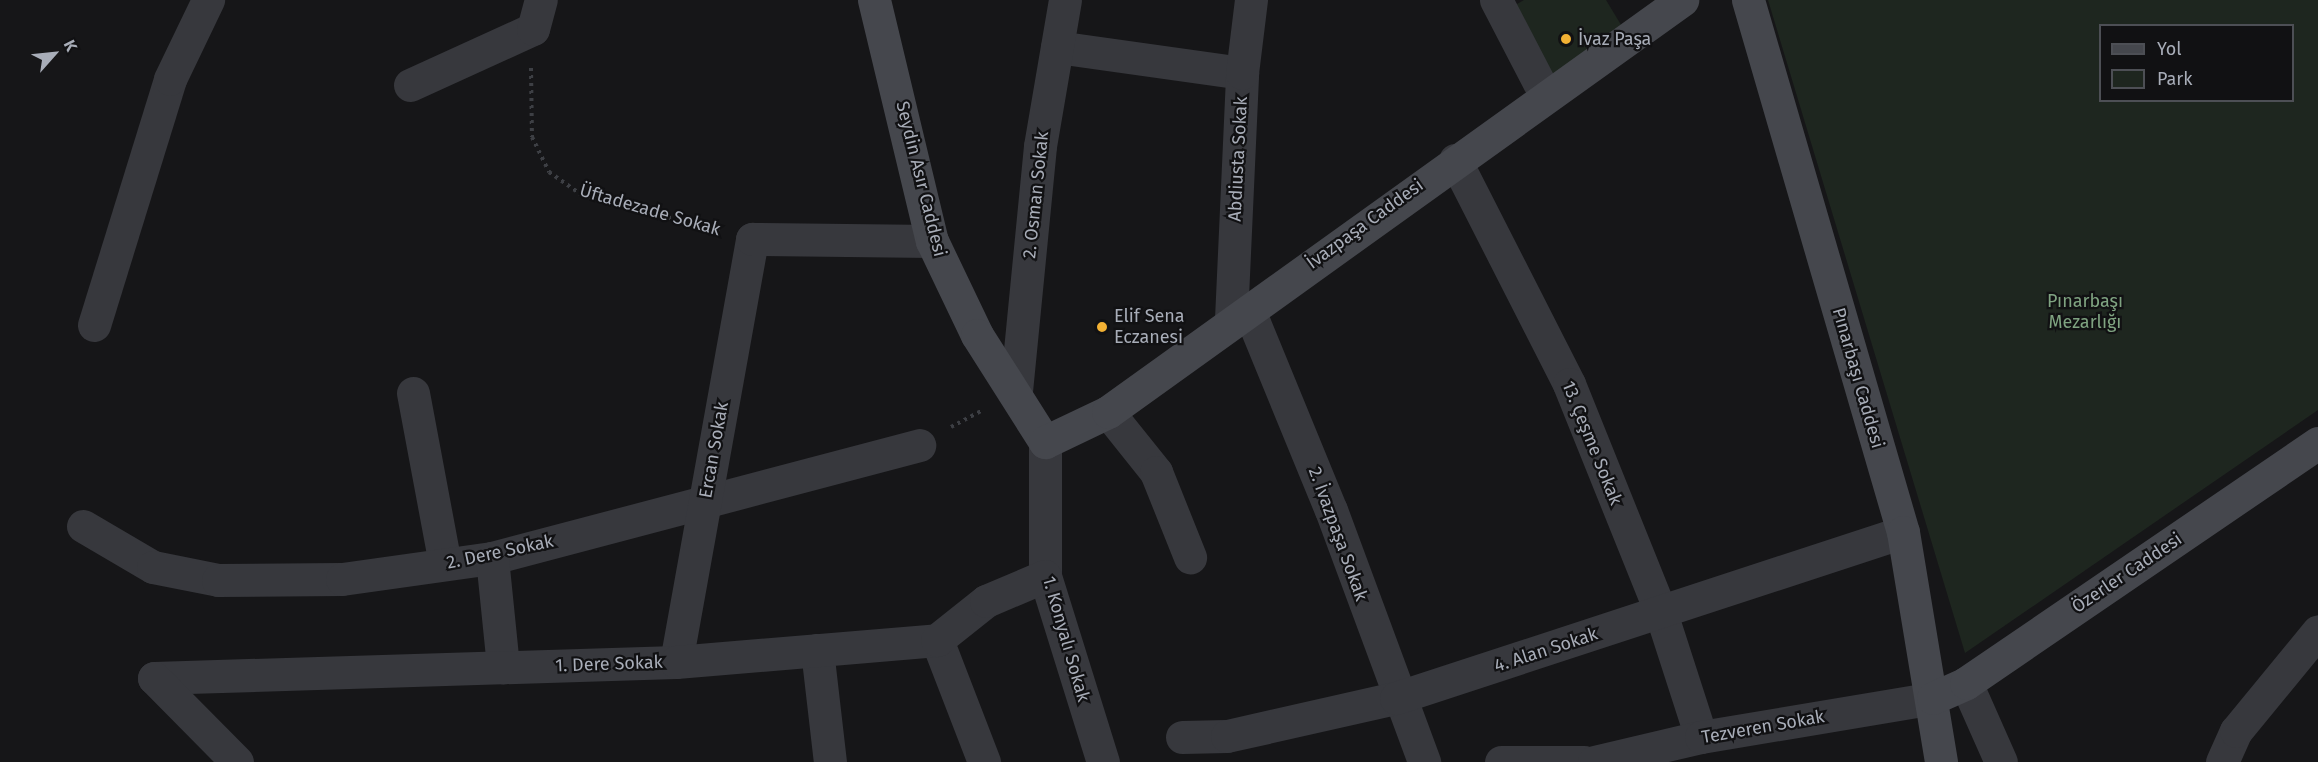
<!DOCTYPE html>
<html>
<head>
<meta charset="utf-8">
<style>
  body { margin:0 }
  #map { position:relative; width:2318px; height:762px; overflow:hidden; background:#161618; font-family:"Fira Sans",sans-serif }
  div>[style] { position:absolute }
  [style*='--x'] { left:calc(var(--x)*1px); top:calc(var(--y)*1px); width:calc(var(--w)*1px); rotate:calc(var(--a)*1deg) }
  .green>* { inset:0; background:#1e261f }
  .path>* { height:4px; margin-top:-2px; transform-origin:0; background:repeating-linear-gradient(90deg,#3d3f44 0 3px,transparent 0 7.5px) }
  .street>* { height:33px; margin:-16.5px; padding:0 16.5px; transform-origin:16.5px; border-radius:16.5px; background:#37383d }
  .secondary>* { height:33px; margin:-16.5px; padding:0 16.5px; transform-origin:16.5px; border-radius:16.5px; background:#45474d }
  .dots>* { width:16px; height:16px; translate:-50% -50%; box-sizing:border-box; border:3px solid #111113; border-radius:50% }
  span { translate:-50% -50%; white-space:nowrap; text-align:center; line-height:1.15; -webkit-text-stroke:4.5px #111113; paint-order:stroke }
  .poi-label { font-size:18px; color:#a8adb8 }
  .left { translate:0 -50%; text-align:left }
  .street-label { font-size:18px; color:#a8adb8 }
  .park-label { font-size:18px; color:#7fa381 }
  .legend { position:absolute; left:2099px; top:24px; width:195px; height:78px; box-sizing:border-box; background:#111113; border:2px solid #4d4f55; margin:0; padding:8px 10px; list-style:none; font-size:18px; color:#a8adb8 }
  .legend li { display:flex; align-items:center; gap:12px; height:30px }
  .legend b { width:30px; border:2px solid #4d4f55 }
  .north { position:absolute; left:24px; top:24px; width:60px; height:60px; -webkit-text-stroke:4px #111113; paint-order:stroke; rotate:63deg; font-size:16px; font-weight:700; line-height:24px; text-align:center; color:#a8adb8 }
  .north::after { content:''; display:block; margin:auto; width:21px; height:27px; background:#a8adb8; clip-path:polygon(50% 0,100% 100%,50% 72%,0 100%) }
</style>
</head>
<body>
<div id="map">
  <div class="green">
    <div style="clip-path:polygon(1524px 0,1606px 0,1629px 38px,1546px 96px,1503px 12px)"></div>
    <div style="clip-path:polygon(evenodd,1768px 0,2318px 0,2318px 410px,1965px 653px,1768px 0,2100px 26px,2292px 26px,2292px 100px,2100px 100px,2100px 26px)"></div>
  </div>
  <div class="path">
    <div style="--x:531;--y:68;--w:69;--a:89.2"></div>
    <div style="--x:532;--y:137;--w:39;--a:64"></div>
    <div style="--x:549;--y:172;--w:39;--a:35"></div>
    <div style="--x:581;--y:194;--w:143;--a:15"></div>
    <div style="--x:951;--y:427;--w:34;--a:-28"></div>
  </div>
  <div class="street">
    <div style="--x:1496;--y:0;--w:108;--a:62.5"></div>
    <div style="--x:1057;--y:47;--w:187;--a:8"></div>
    <div style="--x:410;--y:85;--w:135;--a:-24.5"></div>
    <div style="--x:533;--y:29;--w:30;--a:-75"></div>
    <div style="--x:1455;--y:160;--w:251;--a:63"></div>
    <div style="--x:1569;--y:384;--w:247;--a:68.1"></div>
    <div style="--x:1661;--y:613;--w:130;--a:72.1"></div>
    <div style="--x:1248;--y:308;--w:218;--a:67.7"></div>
    <div style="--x:1331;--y:510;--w:269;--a:69.7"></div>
    <div style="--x:1231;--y:319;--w:246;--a:-87.4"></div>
    <div style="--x:1242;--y:73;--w:74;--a:-83"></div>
    <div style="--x:94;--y:325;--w:257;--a:-72.8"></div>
    <div style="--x:170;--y:79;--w:88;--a:-64.3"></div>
    <div style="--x:1016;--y:391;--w:246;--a:-84.4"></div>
    <div style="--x:1040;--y:146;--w:148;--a:-80.3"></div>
    <div style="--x:413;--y:393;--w:174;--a:79.4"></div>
    <div style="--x:1108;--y:412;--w:77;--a:51.3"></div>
    <div style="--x:1156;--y:472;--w:92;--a:68.2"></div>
    <div style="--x:1045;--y:442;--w:134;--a:90"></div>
    <div style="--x:1045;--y:576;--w:195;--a:72.7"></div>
    <div style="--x:83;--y:526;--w:81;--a:30.4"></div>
    <div style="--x:153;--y:567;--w:66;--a:11.3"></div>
    <div style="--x:218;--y:580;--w:124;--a:-0.5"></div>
    <div style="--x:342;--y:579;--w:151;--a:-8"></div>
    <div style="--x:492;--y:558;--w:442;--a:-14.8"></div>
    <div style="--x:492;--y:558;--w:110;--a:84.2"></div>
    <div style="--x:937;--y:640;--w:131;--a:68.9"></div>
    <div style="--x:817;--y:650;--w:113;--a:83.4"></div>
    <div style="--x:676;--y:662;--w:430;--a:-79.8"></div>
    <div style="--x:752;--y:239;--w:180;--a:0.6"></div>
    <div style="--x:154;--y:678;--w:522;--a:-1.76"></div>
    <div style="--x:676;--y:662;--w:262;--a:-4.8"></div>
    <div style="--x:937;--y:640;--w:63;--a:-38.5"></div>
    <div style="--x:986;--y:601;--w:64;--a:-23"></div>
    <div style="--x:154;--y:678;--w:118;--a:45.3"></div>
    <div style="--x:1966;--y:683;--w:86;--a:66.1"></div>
    <div style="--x:1182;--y:737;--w:45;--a:-1.3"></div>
    <div style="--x:1227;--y:736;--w:173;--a:-12.7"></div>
    <div style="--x:1396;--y:698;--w:533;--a:-18.13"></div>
    <div style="--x:1501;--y:762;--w:83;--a:0"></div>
    <div style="--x:1594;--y:762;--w:110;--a:-13.2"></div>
    <div style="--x:1701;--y:737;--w:235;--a:-9.5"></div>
    <div style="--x:2222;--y:762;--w:34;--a:-66"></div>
    <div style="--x:2236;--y:731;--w:129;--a:-50.6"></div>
  </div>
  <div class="secondary">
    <div style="--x:874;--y:0;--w:248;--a:76.5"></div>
    <div style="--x:932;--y:241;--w:104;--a:64.4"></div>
    <div style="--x:977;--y:335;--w:127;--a:57.6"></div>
    <div style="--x:1045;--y:442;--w:70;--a:-25.5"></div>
    <div style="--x:1108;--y:412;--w:707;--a:-35.67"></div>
    <div style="--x:1748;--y:0;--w:554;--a:73.76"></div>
    <div style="--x:1903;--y:532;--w:233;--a:80.6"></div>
    <div style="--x:1933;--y:698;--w:36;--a:-24"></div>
    <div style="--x:1966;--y:683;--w:426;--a:-34.3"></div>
  </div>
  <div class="dots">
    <div style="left:1566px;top:39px;background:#f2b134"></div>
    <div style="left:1102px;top:327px;background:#f2b134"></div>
  </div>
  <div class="poi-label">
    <span class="left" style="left:1578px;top:39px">İvaz Paşa</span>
    <span class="left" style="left:1114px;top:327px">Elif Sena<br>Eczanesi</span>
  </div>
  <div class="street-label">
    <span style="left:1238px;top:159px;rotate:-87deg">Abdiusta Sokak</span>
    <span style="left:921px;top:179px;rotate:76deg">Seydin Asır Caddesi</span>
    <span style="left:1036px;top:195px;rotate:-84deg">2. Osman Sokak</span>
    <span style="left:650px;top:210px;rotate:16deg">Üftadezade Sokak</span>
    <span style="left:1365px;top:224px;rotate:-36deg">İvazpaşa Caddesi</span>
    <span style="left:1858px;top:378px;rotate:74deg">Pınarbaşı Caddesi</span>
    <span style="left:1592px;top:443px;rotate:68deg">13. Çeşme Sokak</span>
    <span style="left:714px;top:450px;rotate:-80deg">Ercan Sokak</span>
    <span style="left:1338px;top:534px;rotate:70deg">2. İvazpaşa Sokak</span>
    <span style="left:500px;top:552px;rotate:-12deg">2. Dere Sokak</span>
    <span style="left:2127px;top:573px;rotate:-34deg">Özerler Caddesi</span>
    <span style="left:1066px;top:639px;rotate:74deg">1. Konyalı Sokak</span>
    <span style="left:1546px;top:650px;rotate:-18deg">4. Alan Sokak</span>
    <span style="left:609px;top:664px;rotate:-2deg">1. Dere Sokak</span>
    <span style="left:1763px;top:727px;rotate:-10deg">Tezveren Sokak</span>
  </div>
  <div class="park-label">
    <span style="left:2085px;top:312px">Pınarbaşı<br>Mezarlığı</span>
  </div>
  <ul class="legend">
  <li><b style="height:8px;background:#45474d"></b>Yol</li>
  <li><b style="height:16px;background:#1e261f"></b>Park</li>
  </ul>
  <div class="north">K</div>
</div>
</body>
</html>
